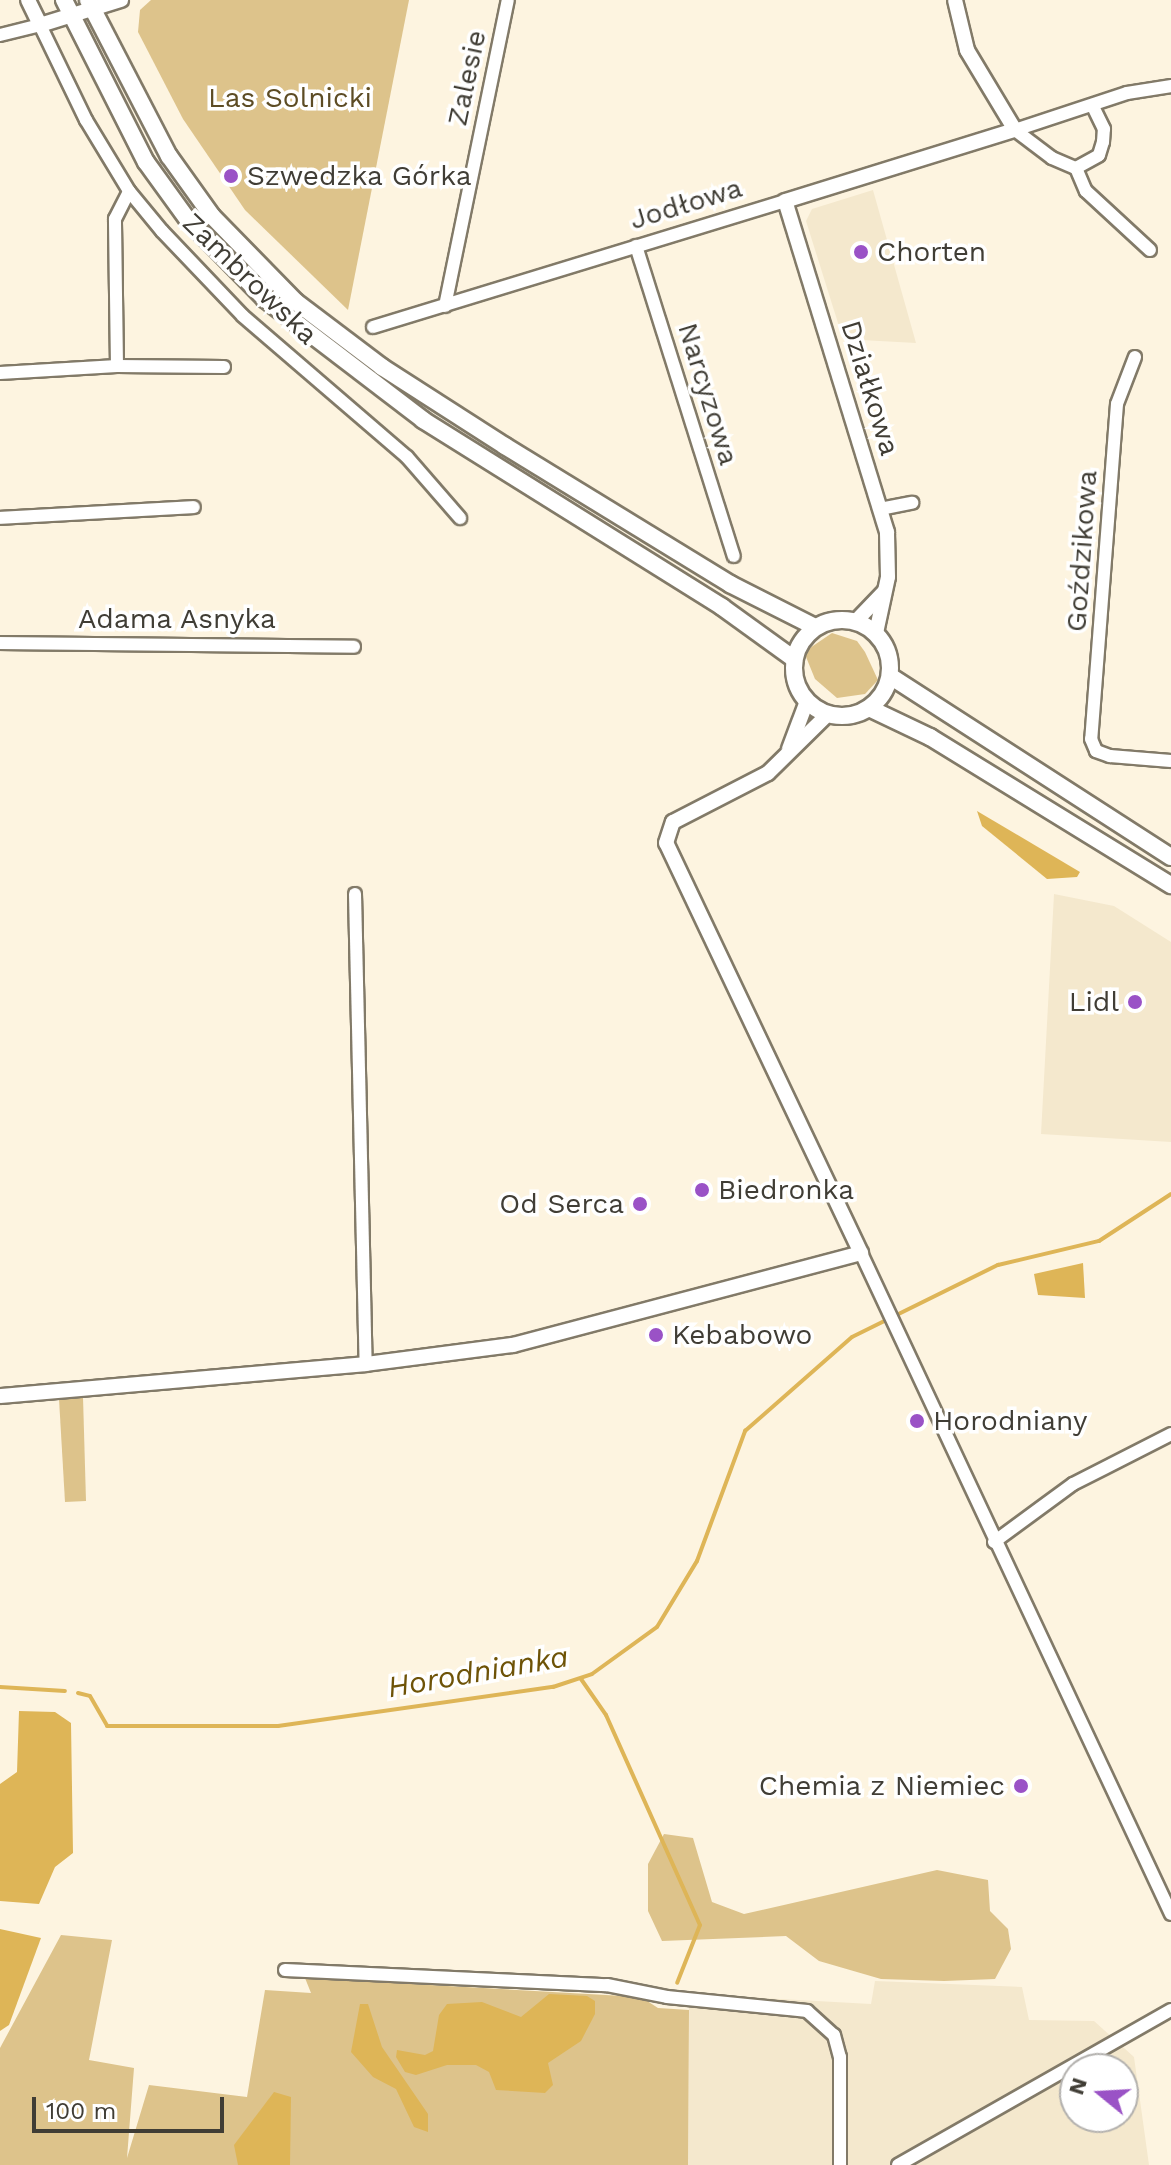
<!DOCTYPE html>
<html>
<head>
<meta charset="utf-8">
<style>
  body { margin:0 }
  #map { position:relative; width:1171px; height:2165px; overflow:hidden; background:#fdf4e0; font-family:"Work Sans",sans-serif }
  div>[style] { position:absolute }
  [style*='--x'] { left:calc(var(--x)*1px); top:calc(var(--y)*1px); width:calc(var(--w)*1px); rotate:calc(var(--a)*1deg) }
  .built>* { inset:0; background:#f4e8cd }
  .green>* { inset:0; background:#ddc38b }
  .water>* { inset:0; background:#deb557 }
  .stream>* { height:4px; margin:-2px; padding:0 2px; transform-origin:2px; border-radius:2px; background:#deb557 }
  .roads { filter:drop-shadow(2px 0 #827a68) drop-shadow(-2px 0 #827a68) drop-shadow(0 2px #827a68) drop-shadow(0 -2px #827a68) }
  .minor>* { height:12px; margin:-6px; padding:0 6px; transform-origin:6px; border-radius:6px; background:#fff }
  .tertiary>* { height:14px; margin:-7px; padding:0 7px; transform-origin:7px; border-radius:7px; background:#fff }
  .secondary>* { height:16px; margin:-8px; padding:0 8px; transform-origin:8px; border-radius:8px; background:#fff }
  .secondary>.ring { margin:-8px; padding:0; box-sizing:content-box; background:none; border:16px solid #fff; border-radius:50% }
  .dots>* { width:22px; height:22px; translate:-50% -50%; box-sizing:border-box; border:4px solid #fff; border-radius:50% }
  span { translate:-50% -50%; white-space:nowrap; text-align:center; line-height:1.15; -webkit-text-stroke:7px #fff; paint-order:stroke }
  .street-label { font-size:28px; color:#403d35 }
  .park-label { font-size:28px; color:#5d4c24 }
  .poi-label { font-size:28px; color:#403d35 }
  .left { translate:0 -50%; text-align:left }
  .right { translate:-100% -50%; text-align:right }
  .water-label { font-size:30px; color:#6e5307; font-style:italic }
  .north { position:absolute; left:1059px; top:2053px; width:80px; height:80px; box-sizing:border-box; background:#fff; border:2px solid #b3b1ae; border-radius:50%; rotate:288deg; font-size:22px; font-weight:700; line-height:32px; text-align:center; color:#403d35 }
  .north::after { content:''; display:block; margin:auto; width:28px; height:36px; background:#9a52c6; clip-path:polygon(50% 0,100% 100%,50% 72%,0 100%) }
  .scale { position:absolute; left:32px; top:2097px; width:192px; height:36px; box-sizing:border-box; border:4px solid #403d35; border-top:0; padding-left:10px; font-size:24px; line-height:28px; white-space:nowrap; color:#403d35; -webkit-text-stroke:6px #fff; paint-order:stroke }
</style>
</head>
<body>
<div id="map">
  <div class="built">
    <div style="clip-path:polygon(873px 190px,916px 343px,843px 339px,806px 221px,812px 209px)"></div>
    <div style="clip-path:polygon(1054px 894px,1114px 906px,1171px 942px,1171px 1142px,1041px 1134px)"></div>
    <div style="clip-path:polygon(evenodd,875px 1981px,1022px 1987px,1029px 2020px,1094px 2021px,1134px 2057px,1149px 2165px,688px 2165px,689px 1994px,871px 2004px,875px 1981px,1075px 2069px,1123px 2069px,1123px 2117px,1075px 2117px,1075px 2069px)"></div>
  </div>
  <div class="green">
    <div style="clip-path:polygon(151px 0,409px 0,348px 310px,245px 210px,183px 119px,138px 32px,140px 10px)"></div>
    <div style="clip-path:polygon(832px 633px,857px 641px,865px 652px,878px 680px,865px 694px,837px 698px,815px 679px,804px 652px)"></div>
    <div style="clip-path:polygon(83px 1397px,86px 1501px,65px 1502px,59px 1399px)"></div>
    <div style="clip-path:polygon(664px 1834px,693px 1838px,712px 1902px,744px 1914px,937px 1870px,988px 1880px,990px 1911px,1008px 1929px,1011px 1949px,995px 1979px,944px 1981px,881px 1979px,819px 1961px,786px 1936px,662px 1941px,648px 1911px,648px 1864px)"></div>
    <div style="clip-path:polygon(61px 1935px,112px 1940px,89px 2060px,134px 2068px,127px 2158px,149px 2085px,247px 2097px,265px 1990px,311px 1993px,305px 1978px,641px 1997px,658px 2008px,689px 2010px,688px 2165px,0 2165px,0 2048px)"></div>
  </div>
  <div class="water">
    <div style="clip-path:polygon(977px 811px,1080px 872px,1077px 877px,1047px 879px,982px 826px)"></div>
    <div style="clip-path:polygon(1083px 1263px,1085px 1298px,1038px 1295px,1034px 1274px)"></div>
    <div style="clip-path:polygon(19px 1711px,55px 1712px,71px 1723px,73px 1853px,55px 1867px,39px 1904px,0 1901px,0 1784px,17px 1772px)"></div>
    <div style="clip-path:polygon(0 1929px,41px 1938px,9px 2025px,0 2031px)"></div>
    <div style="clip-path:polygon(549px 1994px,587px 1996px,595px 2001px,595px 2014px,581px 2041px,548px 2063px,553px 2085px,545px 2093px,496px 2090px,489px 2072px,476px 2065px,447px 2065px,416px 2075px,405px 2072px,396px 2057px,397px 2050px,425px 2055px,433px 2051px,439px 2015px,447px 2004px,482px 2002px,521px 2017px)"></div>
    <div style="clip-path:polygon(360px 2004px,368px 2004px,382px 2047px,428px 2114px,428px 2132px,414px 2127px,396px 2089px,373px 2077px,351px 2052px)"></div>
    <div style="clip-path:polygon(274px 2092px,291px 2097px,290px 2165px,238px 2165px,234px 2145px)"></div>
  </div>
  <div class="stream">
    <div style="--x:581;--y:1679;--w:44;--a:55.2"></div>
    <div style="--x:606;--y:1715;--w:230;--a:65.9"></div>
    <div style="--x:700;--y:1925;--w:62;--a:111.6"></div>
    <div style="--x:0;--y:1687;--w:65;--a:3.5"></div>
    <div style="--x:78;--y:1693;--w:12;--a:14"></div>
    <div style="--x:90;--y:1696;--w:34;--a:60"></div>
    <div style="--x:107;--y:1726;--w:171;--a:0"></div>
    <div style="--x:278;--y:1726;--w:278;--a:-8.1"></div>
    <div style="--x:553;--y:1687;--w:41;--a:-18.4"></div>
    <div style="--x:592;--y:1674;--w:80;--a:-35.9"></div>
    <div style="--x:657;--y:1627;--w:77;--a:-58.8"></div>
    <div style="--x:697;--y:1561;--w:139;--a:-69.7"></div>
    <div style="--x:745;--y:1431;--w:142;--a:-41.3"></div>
    <div style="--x:852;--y:1337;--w:163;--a:-26.3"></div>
    <div style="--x:998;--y:1265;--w:104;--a:-13.4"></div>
    <div style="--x:1099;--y:1241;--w:86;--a:-33.1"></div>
  </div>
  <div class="roads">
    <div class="minor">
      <div style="--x:0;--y:35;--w:41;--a:-14"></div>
      <div style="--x:40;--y:25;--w:106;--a:64.2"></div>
      <div style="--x:86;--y:120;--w:83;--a:58.8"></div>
      <div style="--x:129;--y:191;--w:52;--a:50.5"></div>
      <div style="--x:162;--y:231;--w:117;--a:46.4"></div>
      <div style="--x:243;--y:316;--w:216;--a:40.7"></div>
      <div style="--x:407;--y:457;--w:81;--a:49"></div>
      <div style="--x:1015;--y:130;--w:118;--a:-18.3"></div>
      <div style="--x:1127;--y:93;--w:45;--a:-9"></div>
      <div style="--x:1015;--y:130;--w:46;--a:37.1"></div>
      <div style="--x:1052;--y:158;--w:26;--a:23"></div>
      <div style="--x:1076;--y:168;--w:26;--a:-29"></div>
      <div style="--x:1099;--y:155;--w:14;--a:-73"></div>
      <div style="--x:1103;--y:142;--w:13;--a:-86"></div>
      <div style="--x:1104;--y:129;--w:25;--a:-116"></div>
      <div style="--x:1076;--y:168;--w:25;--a:67"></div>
      <div style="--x:1086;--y:191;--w:87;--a:42.7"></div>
      <div style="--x:636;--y:246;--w:325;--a:72.5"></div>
      <div style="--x:445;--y:306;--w:312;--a:-78.4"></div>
      <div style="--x:373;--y:327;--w:431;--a:-17"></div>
      <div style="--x:1135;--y:357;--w:50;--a:111"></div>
      <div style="--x:1117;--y:404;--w:336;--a:94.4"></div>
      <div style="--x:1091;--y:739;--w:13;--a:67"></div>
      <div style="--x:1096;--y:751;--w:15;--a:20"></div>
      <div style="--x:1110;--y:756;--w:61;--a:4.7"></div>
      <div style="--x:117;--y:366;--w:147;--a:-90.8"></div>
      <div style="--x:115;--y:219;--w:31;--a:-63"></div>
      <div style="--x:0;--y:373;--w:117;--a:-3.4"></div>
      <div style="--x:117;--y:366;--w:107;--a:0.5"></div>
      <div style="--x:880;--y:509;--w:33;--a:-11"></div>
      <div style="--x:0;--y:518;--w:194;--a:-3.2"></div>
      <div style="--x:0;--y:643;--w:354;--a:0.6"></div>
      <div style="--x:355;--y:894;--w:470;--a:88.7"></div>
      <div style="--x:861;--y:1253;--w:730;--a:64.87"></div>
      <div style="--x:994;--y:1542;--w:98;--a:-36.3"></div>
      <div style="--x:1073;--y:1484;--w:110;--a:-27"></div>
      <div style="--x:285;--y:1970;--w:322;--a:2.7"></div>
      <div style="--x:607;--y:1985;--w:61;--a:11.3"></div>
      <div style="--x:667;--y:1997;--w:141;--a:5.7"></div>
      <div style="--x:807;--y:2011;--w:36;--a:42"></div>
      <div style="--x:834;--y:2035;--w:23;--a:75"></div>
      <div style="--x:840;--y:2057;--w:108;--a:90"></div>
      <div style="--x:898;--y:2165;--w:314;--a:-29.6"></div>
    </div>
    <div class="tertiary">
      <div style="--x:28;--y:0;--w:28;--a:64"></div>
      <div style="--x:40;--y:25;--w:85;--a:-17.2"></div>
      <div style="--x:856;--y:621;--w:40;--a:-46"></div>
      <div style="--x:876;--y:633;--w:57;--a:-77.9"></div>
      <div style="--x:888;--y:577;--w:45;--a:-91.3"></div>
      <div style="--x:887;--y:532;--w:346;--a:-107.1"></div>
      <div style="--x:785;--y:201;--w:241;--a:-17.2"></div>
      <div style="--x:1015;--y:130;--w:93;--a:-121"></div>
      <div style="--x:967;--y:50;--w:51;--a:-103.5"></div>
      <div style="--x:789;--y:749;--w:51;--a:-69.4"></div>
      <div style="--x:0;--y:1396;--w:367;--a:-5"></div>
      <div style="--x:366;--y:1364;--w:148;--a:-7.4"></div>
      <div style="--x:513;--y:1345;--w:360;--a:-14.8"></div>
      <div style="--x:861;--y:1253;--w:454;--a:-115.4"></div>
      <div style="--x:666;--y:843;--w:22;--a:-72"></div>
      <div style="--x:673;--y:822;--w:107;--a:-27.3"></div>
      <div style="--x:768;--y:773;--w:84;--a:-44.5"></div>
    </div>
    <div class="secondary">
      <div style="--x:64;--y:0;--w:182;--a:63.2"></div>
      <div style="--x:146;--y:162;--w:72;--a:54.1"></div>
      <div style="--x:188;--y:220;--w:110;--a:45.7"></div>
      <div style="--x:265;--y:299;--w:199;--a:37.4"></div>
      <div style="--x:423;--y:420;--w:353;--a:32"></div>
      <div style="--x:722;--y:607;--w:89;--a:35.8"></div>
      <div style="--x:88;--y:0;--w:176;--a:62.6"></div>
      <div style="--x:169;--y:156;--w:74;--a:54.4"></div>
      <div style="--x:212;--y:216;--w:120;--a:45.7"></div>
      <div style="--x:296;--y:302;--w:108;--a:37.1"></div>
      <div style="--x:382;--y:367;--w:146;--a:32.7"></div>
      <div style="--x:505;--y:446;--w:264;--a:31.5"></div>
      <div style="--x:730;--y:584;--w:95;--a:26.8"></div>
      <div class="ring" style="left:794px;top:620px;width:80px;height:80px"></div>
      <div style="--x:890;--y:676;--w:334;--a:32.8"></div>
      <div style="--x:869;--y:708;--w:68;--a:25.4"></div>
      <div style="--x:930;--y:737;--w:283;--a:31.6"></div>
    </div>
  </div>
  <div class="dots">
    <div style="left:231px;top:176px;background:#9a52c6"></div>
    <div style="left:861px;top:252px;background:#9a52c6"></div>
    <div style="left:1135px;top:1002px;background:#9a52c6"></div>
    <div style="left:702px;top:1190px;background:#9a52c6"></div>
    <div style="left:640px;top:1204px;background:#9a52c6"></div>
    <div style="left:656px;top:1335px;background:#9a52c6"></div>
    <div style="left:917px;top:1421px;background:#9a52c6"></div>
    <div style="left:1021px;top:1786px;background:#9a52c6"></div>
  </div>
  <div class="street-label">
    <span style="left:467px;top:78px;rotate:-78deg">Zalesie</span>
    <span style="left:686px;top:204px;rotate:-17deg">Jodłowa</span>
    <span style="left:250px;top:279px;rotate:44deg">Zambrowska</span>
    <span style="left:870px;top:388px;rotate:73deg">Działkowa</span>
    <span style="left:708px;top:394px;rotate:73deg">Narcyzowa</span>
    <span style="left:1082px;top:551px;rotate:-86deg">Goździkowa</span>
    <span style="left:177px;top:619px">Adama Asnyka</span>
  </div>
  <div class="park-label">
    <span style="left:290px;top:98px">Las Solnicki</span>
  </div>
  <div class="poi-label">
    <span class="left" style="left:247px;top:176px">Szwedzka Górka</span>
    <span class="left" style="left:877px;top:252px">Chorten</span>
    <span class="right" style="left:1119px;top:1002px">Lidl</span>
    <span class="left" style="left:718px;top:1190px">Biedronka</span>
    <span class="right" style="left:624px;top:1204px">Od Serca</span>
    <span class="left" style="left:672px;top:1335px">Kebabowo</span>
    <span class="left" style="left:933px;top:1421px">Horodniany</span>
    <span class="right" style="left:1005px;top:1786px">Chemia z Niemiec</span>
  </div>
  <div class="water-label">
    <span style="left:478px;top:1672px;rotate:-10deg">Horodnianka</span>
  </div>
  <div class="north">N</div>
  <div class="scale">100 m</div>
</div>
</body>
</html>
